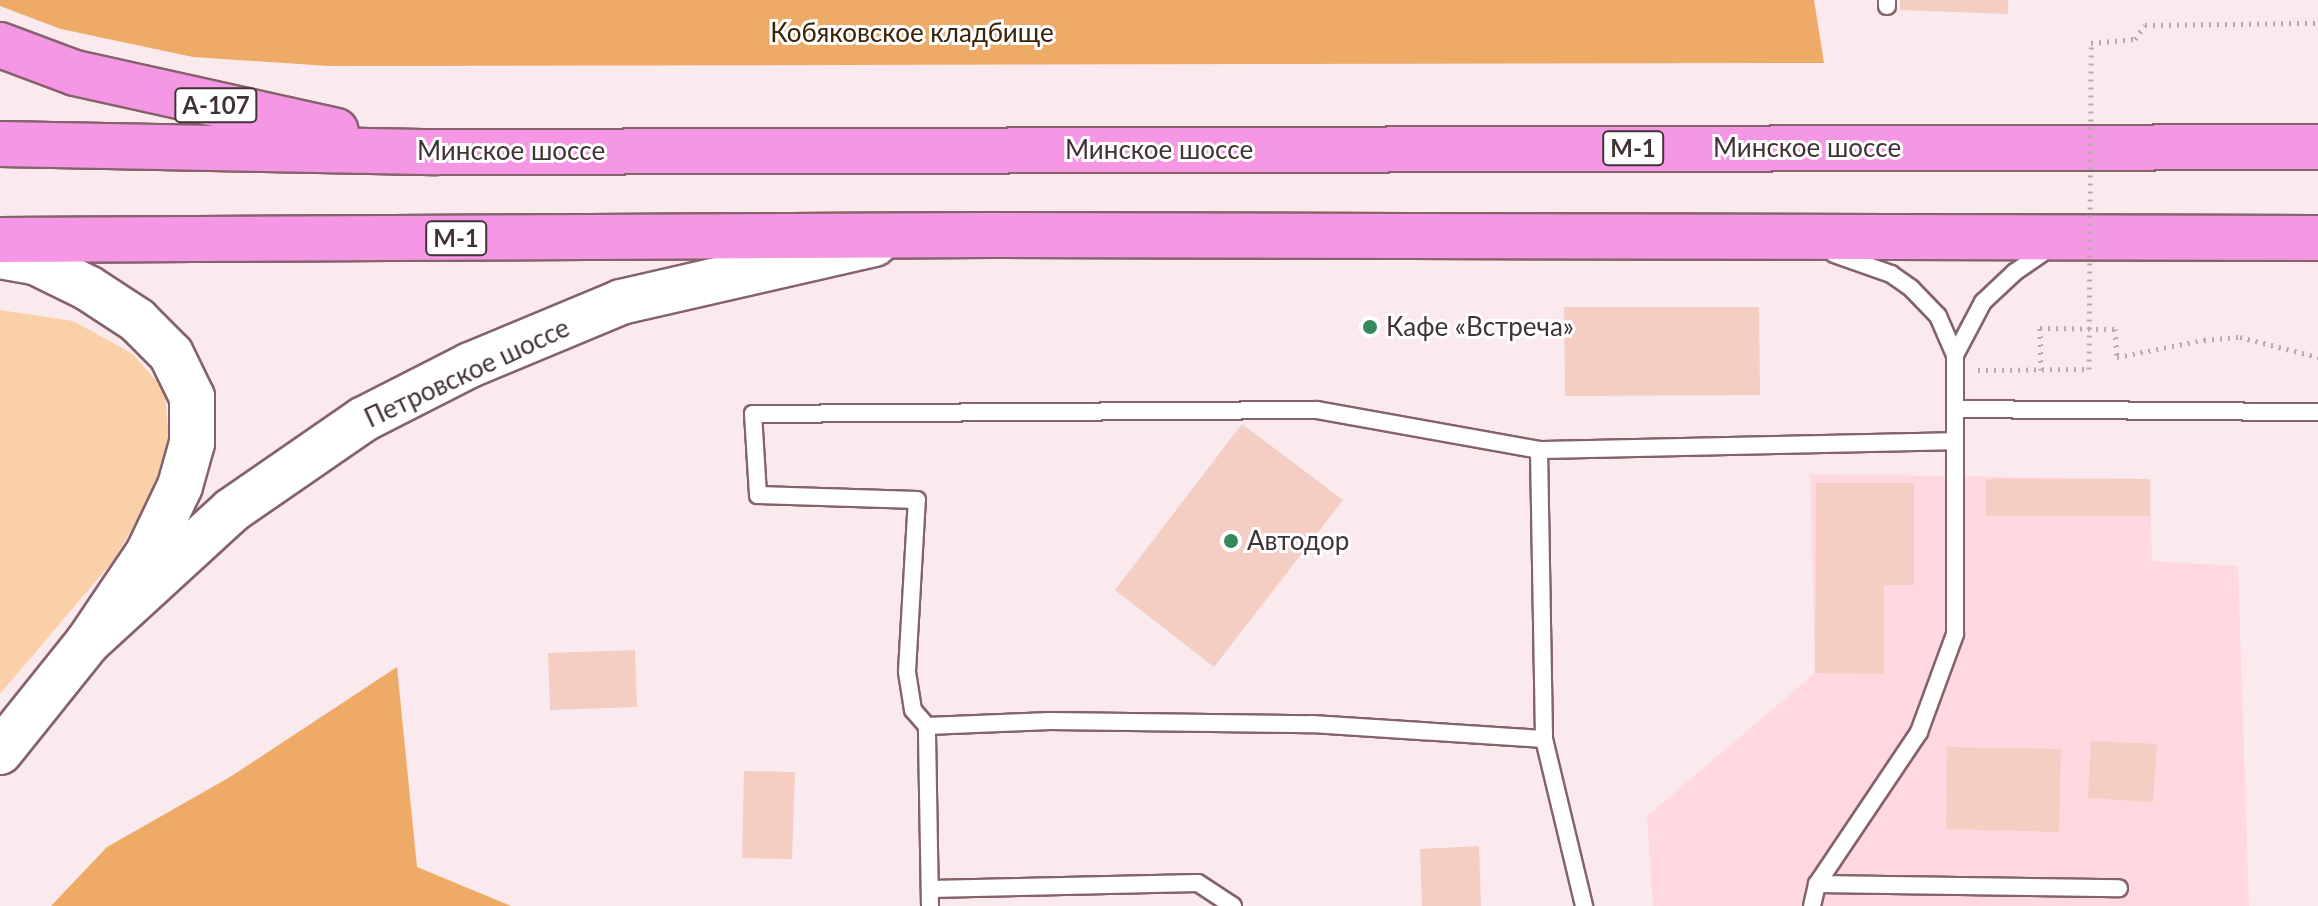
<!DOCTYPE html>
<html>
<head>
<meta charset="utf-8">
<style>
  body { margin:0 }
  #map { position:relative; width:2318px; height:906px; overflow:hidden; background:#fbeaed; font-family:Lato,sans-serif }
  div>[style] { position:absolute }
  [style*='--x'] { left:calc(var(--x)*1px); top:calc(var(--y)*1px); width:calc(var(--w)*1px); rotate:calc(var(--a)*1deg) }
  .built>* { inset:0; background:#ffd8e0 }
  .green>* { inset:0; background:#fad0a8 }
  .forest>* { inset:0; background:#eeaa67 }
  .building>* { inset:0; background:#f4cdc3 }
  .path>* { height:5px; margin-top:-2.5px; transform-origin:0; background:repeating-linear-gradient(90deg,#baa9ac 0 2px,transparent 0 8px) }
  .roads { filter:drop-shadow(2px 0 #85636b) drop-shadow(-2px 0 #85636b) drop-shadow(0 2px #85636b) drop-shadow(0 -2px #85636b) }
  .lane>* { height:16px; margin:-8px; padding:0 8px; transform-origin:8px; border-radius:8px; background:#fff }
  .secondary>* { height:44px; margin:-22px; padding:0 22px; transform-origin:22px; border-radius:22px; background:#fff }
  .highway>* { height:44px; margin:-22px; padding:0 22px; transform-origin:22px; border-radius:22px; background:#f597e5 }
  .path-bridge>* { height:5px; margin-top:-2.5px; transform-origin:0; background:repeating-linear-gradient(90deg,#baa9ac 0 2px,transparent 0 8px) }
  .dots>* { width:22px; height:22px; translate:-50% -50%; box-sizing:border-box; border:4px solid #fff; border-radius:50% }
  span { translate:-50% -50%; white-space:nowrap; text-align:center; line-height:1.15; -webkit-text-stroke:6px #fff; paint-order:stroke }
  .shield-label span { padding:2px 6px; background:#fff; border:2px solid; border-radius:6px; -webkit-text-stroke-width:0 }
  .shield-label { font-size:24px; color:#413235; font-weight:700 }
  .park-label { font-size:26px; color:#3d2204 }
  .street-label { font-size:26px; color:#413235 }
  .poi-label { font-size:26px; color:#413235 }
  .left { translate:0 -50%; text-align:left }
</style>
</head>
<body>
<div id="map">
  <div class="built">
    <div style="clip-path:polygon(1810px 474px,2150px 479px,2152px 561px,2238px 566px,2249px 906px,1653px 906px,1647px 816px,1815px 673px)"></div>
  </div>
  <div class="green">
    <div style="clip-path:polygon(0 310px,73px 321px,133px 354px,165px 391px,169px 442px,157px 488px,112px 562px,0 694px)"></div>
  </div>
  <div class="forest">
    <div style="clip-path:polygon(0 0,1814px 0,1824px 63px,329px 66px,193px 57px,61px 29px,0 6px)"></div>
    <div style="clip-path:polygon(397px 667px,417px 867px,511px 906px,51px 906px,107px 847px,230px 777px)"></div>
  </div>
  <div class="building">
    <div style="clip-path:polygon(1900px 0,2008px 0,2008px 14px,1900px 10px)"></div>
    <div style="clip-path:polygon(1564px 307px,1759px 307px,1760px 395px,1565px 396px)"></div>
    <div style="clip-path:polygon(1242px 424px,1343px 500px,1214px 667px,1115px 590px)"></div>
    <div style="clip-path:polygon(1986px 479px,2150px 479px,2150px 516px,1986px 516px)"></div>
    <div style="clip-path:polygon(1816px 483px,1914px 483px,1914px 585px,1884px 585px,1884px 674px,1815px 673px)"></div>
    <div style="clip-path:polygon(635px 650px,637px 707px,550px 710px,548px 653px)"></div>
    <div style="clip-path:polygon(2091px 741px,2157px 744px,2153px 802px,2088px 798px)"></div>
    <div style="clip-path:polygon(1947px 747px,2061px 749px,2059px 832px,1946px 829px)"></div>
    <div style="clip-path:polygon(744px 771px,795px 772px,792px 859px,742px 858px)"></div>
    <div style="clip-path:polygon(1479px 846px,1481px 906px,1422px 906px,1420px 849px)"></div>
  </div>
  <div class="path">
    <div style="--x:2091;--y:43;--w:44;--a:-5.2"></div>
    <div style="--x:2135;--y:39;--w:17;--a:-54"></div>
    <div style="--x:2145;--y:25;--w:173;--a:-0.7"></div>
    <div style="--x:1978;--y:370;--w:111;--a:-0.5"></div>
    <div style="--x:2041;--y:370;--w:42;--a:-91.4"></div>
    <div style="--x:2040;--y:328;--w:75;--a:0.8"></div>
    <div style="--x:2115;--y:329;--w:28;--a:86"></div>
    <div style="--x:2117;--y:357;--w:89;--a:-11.1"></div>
    <div style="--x:2204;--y:340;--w:36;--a:-5"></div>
    <div style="--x:2240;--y:337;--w:81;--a:14.4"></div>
  </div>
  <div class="roads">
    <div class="lane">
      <div style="--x:1887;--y:6;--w:6;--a:-90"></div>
      <div style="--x:1955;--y:355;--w:60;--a:-62.2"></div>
      <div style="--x:1983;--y:302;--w:44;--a:-43.2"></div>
      <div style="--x:2015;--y:272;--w:42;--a:-34.4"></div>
      <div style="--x:1955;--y:409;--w:363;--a:0.5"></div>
      <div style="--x:1539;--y:450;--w:289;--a:89"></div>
      <div style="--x:927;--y:726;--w:21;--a:-131"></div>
      <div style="--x:913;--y:710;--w:39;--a:-99"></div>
      <div style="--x:907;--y:671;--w:171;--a:-86.7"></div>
      <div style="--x:917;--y:500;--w:159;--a:-178.2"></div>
      <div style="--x:758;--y:495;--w:81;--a:-93.5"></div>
      <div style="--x:753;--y:414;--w:564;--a:-0.41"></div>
      <div style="--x:1317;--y:410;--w:226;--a:10.2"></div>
      <div style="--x:1539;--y:450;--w:416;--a:-1.2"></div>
      <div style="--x:1817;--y:884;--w:302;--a:0.8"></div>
      <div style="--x:930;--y:889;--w:268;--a:-1.3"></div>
      <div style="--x:1198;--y:883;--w:42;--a:33.3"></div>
      <div style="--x:930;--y:906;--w:180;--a:-91"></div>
      <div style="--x:927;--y:726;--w:123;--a:-2.3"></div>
      <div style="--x:1050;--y:721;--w:262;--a:0.7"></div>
      <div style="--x:1312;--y:724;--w:232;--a:3.7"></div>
      <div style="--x:1544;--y:739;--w:172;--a:76.5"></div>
      <div style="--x:1812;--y:906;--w:23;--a:-77"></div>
      <div style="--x:1817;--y:884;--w:183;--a:-56.1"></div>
      <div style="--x:1919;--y:732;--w:104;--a:-69.8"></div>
      <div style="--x:1955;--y:634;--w:279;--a:-90"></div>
      <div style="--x:1955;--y:355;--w:43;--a:-113.6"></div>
      <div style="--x:1938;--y:316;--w:39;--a:-134"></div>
      <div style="--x:1911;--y:288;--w:24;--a:-145"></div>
      <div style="--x:1891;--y:274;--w:60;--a:-160.7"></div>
    </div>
    <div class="secondary">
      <div style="--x:0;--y:256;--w:36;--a:10"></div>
      <div style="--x:35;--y:262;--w:59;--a:26.1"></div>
      <div style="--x:88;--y:288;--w:59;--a:33.1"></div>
      <div style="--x:137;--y:320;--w:48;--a:45"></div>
      <div style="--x:171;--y:354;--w:48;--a:64"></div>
      <div style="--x:192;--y:397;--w:46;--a:90"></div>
      <div style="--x:192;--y:443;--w:45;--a:105.6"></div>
      <div style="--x:180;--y:486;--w:74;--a:115.5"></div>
      <div style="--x:148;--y:553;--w:107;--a:124"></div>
      <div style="--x:88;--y:642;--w:141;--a:128.7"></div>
      <div style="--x:88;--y:642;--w:195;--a:-42.5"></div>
      <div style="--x:232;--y:510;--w:160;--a:-34.6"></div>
      <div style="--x:364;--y:419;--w:119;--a:-27"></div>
      <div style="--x:470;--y:365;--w:164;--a:-22.6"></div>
      <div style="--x:621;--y:302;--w:260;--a:-12.9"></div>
    </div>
    <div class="highway">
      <div style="--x:0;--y:45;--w:80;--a:20.5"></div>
      <div style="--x:75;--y:73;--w:267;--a:12.5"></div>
      <div style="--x:0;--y:144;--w:436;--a:1.1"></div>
      <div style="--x:436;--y:152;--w:1882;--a:-0.15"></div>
      <div style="--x:0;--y:240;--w:991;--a:-0.29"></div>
      <div style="--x:991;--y:235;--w:1327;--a:0.13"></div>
    </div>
  </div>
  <div class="path-bridge">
    <div style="--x:2089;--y:369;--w:326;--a:-89.6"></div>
  </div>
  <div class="dots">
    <div style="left:1370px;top:327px;background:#36895b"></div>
    <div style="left:1231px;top:541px;background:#36895b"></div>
  </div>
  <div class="shield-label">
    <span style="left:216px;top:105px">А-107</span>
    <span style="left:1633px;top:148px">М-1</span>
    <span style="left:456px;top:238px">М-1</span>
  </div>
  <div class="park-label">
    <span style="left:912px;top:33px">Кобяковское кладбище</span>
  </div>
  <div class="street-label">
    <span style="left:1807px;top:148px">Минское шоссе</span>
    <span style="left:1159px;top:150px">Минское шоссе</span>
    <span style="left:511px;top:151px">Минское шоссе</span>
    <span style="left:467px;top:373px;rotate:-25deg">Петровское шоссе</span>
  </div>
  <div class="poi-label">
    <span class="left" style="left:1386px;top:327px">Кафе «Встреча»</span>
    <span class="left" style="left:1247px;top:541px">Автодор</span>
  </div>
</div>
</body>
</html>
